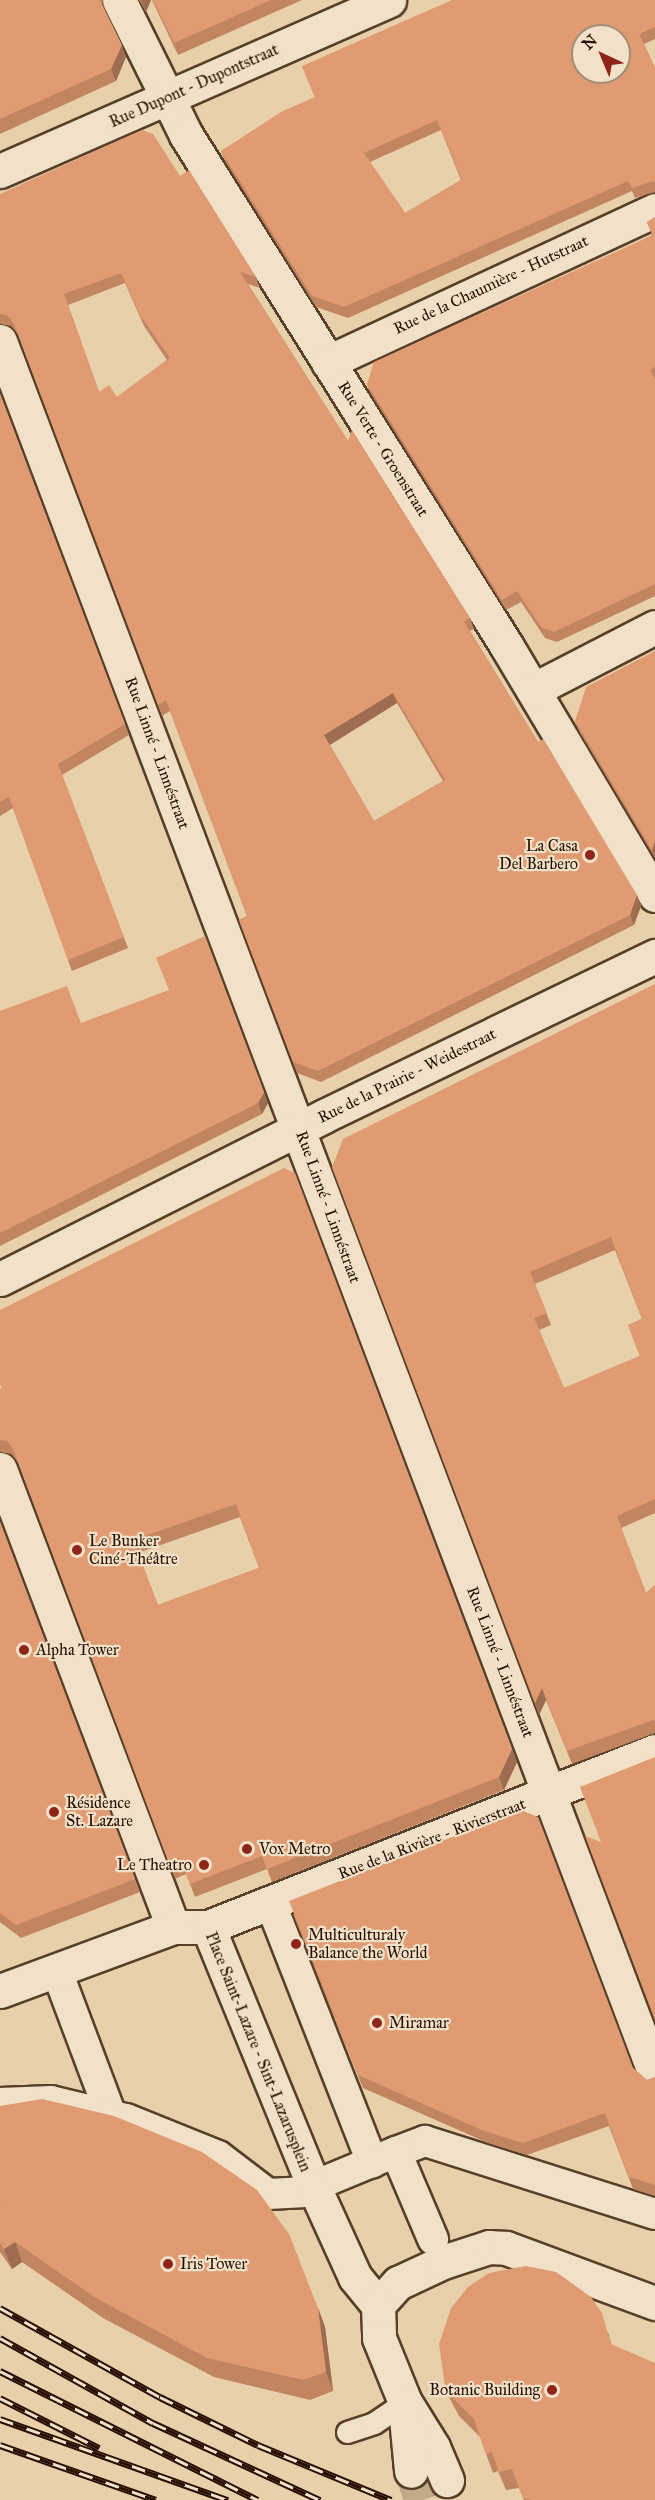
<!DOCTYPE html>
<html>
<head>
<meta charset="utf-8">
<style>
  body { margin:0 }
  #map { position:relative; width:655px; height:2500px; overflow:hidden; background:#e8d1aa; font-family:"IM FELL Great Primer",serif }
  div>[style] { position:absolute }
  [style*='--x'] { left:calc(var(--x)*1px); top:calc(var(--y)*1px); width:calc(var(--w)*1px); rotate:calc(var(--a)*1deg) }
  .tertiary-tunnel>* { height:33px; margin-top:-16.5px; transform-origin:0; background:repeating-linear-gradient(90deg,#c1aa88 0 33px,transparent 0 49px) }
  .roads { filter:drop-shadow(2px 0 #573f2a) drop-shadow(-2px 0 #573f2a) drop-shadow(0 2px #573f2a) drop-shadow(0 -2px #573f2a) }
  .service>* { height:21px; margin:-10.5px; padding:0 10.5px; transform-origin:10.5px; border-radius:10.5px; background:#f0e1c8 }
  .pedestrian>* { height:30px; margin:-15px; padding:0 15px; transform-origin:15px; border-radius:15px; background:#f0e1c8 }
  .minor>* { height:33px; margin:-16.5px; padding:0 16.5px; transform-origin:16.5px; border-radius:16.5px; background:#f0e1c8 }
  .tertiary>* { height:33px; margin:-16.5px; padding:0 16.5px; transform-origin:16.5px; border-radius:16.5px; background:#f0e1c8 }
  .rail>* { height:7px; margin-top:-3.5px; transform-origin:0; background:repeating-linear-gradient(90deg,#f0e1c8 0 14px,#270e00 0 28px); box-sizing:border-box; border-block:2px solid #270e00 }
  .wall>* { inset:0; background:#c28562 }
  .shaded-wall>* { inset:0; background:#9e6c50 }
  .building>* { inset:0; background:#e19b72 }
  .dots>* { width:16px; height:16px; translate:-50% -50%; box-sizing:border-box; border:3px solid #f0e1c8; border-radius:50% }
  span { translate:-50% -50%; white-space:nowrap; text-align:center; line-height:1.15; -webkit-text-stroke:4.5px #f0e1c8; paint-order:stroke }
  .street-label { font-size:16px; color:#270e00 }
  .poi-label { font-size:16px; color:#270e00 }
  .right { translate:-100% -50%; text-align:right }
  .left { translate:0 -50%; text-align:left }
  .north { position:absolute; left:571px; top:24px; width:60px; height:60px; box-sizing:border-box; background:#f0e1c8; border:2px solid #a08d78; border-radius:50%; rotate:316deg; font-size:16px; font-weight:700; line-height:24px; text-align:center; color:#270e00 }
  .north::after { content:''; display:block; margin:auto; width:21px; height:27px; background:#8f2418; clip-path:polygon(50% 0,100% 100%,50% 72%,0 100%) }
</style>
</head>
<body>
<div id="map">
  <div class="tertiary-tunnel">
    <div style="--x:411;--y:2471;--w:31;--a:71"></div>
  </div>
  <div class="roads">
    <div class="service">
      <div style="--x:347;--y:2432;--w:28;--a:-18"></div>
      <div style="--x:374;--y:2423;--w:37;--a:-34"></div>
    </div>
    <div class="pedestrian">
      <div style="--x:274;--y:1912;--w:269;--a:68.6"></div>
      <div style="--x:61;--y:1982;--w:142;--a:69.4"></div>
      <div style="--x:0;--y:2103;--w:51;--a:-2.2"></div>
      <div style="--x:51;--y:2101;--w:77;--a:13.5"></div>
      <div style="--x:126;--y:2119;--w:99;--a:21.9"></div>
      <div style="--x:218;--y:2156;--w:63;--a:37.2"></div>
      <div style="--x:268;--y:2194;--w:34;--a:-3"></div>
      <div style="--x:396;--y:2152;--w:31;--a:-21"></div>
      <div style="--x:425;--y:2141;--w:241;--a:17.6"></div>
      <div style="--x:326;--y:2181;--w:76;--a:-22.5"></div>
      <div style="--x:396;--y:2152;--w:95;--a:67"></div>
    </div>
    <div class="minor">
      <div style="--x:119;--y:0;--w:151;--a:63.6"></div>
      <div style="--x:186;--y:135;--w:602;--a:57.89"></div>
      <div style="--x:506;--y:645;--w:291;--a:59.2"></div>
      <div style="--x:0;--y:171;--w:425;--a:-23.7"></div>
      <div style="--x:0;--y:341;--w:1853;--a:69.3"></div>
      <div style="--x:328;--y:362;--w:361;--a:-24.9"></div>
      <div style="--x:533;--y:690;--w:137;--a:-27.3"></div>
      <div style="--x:0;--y:1279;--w:363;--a:-26.7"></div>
      <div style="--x:324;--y:1116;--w:368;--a:-25.8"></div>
      <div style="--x:0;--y:1469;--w:490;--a:69.3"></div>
      <div style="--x:208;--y:1927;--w:281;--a:67.8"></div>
      <div style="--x:314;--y:2187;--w:99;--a:65.5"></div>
      <div style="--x:355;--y:2277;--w:36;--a:51"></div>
      <div style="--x:378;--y:2305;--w:33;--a:88"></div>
      <div style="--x:379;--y:2338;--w:69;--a:67.9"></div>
      <div style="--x:405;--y:2402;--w:53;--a:58.1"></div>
      <div style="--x:433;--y:2447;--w:36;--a:67"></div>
      <div style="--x:0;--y:1991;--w:184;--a:-20.3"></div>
      <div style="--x:173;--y:1927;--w:35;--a:0"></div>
      <div style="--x:208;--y:1927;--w:480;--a:-21.5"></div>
      <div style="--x:405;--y:2407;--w:64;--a:84.6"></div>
    </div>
    <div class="tertiary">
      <div style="--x:378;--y:2305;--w:30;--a:-48"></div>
      <div style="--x:398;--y:2283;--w:50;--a:-25"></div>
      <div style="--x:443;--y:2262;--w:48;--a:-18.1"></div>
      <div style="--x:489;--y:2247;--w:17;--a:3"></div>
      <div style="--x:506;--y:2248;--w:159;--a:20.3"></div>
    </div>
  </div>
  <div class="rail">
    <div style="--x:0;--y:2308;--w:183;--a:29.1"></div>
    <div style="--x:160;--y:2397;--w:109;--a:26.1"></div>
    <div style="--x:258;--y:2445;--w:144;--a:22.5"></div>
    <div style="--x:0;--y:2338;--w:175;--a:29.1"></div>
    <div style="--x:153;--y:2423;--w:184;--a:24.8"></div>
    <div style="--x:0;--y:2371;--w:288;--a:26.6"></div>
    <div style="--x:0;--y:2398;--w:111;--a:26.8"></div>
    <div style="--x:0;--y:2419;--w:242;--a:19.6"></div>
    <div style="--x:0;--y:2445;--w:165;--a:19.4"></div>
  </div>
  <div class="wall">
    <div style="clip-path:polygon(0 0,103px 0,102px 5px,126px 57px,116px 81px,0 134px)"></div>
    <div style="clip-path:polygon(139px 0,151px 0,146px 12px)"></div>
    <div style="clip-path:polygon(152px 0,302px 0,178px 55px)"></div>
    <div style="clip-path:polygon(evenodd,655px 0,655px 39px,644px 44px,655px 68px,655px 192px,635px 198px,632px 191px,348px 318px,316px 307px,225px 161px,221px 151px,315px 97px,302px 66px,655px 0,441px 130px,461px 180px,405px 213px,370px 162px,441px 130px)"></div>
    <div style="clip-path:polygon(evenodd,180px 176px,256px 277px,260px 288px,248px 284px,348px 441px,470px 618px,474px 629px,470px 631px,538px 742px,637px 895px,641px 906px,634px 925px,321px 1082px,297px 1073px,239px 920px,247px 916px,170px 711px,162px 716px,18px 334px,11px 326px,0 324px,0 194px,180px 176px,125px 283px,144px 326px,167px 360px,117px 397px,99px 392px,68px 305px,125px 283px,180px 176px,397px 703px,443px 781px,374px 821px,330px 745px,397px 703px)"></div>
    <div style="clip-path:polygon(655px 217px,655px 596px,557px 642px,545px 638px,521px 602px,506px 610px,371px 394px,367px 384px,652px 235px,647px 222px)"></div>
    <div style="clip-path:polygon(0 394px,129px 735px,62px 775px,128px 948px,72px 971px,13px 808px,0 816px)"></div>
    <div style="clip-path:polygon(655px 651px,655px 858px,579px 731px,575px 721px)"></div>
    <div style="clip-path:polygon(evenodd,655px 984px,655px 1513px,621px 1528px,646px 1593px,655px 1585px,655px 1733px,572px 1764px,546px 1700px,539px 1715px,332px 1167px,655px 984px,615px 1250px,642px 1319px,628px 1325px,640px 1356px,564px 1388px,539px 1330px,551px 1325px,535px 1284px,615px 1250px)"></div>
    <div style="clip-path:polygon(0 1011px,81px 1023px,268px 1103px,262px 1114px,0 1246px)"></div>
    <div style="clip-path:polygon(evenodd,284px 1168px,517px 1762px,504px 1790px,272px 1882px,267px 1869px,195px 1897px,186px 1874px,175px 1879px,18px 1462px,11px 1454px,0 1452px,0 1388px,1px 1388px,284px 1168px,240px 1517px,259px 1568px,158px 1605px,138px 1553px,240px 1517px)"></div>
    <div style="clip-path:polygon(0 1522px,140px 1892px,21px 1938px,0 1922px)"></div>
    <div style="clip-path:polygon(293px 1914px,633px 2068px,647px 2080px,655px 2077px,655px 2196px,633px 2189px,609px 2126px,527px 2155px,488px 2143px,363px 2088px)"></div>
    <div style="clip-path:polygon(0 2106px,318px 2308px,325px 2327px,333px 2391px,310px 2400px,214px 2377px,103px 2318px,22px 2262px,12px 2269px,0 2252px)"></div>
    <div style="clip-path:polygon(608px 2332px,655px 2500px,524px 2500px,519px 2488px,506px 2490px,498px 2471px,493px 2473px,480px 2437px,459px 2416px,450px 2399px,444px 2380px)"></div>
  </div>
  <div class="shaded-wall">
    <div style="clip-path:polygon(141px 0,151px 0,146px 12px)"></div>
    <div style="clip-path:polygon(122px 45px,126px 57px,116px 81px,111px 69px)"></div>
    <div style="clip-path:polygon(393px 693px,397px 703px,328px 746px,324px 735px)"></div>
    <div style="clip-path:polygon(655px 841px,655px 857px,652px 850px)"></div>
    <div style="clip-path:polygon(637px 895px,641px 906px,634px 925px,630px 915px)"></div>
    <div style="clip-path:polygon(264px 1092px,268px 1103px,262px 1114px,258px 1103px)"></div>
    <div style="clip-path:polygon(542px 1688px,546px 1700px,539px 1715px,535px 1703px)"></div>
    <div style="clip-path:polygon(512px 1749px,517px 1762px,504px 1790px,499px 1777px)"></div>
    <div style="clip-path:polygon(15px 2242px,22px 2262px,12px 2269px,4px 2249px)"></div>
    <div style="clip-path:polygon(318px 2308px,325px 2327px,333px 2391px,326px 2372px)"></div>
  </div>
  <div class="building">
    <div style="clip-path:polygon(0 0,100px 0,122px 45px,111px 69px,0 119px)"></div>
    <div style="clip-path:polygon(153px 0,271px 0,174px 43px)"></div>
    <div style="clip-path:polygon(evenodd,452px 0,655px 0,655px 27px,639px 34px,655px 68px,655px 182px,653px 181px,632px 188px,628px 181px,344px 307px,312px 296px,221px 151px,281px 112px,315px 97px,302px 66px,452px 0,583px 36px,619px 36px,619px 72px,583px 72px,583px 36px,452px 0,437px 120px,462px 180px,405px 213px,364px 153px,437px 120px)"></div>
    <div style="clip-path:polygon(evenodd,142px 130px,153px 134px,180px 176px,189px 170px,256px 277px,240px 272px,348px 441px,352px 430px,470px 618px,464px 622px,538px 742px,543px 739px,637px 895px,630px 915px,318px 1071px,293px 1062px,239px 920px,247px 916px,166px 700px,158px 705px,14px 324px,7px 315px,0 314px,0 194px,142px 130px,121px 273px,140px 315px,170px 358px,117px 397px,109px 385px,99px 392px,64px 294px,121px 273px,142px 130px,393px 693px,445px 780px,374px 821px,324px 735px,393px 693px)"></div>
    <div style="clip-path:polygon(655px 217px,655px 367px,650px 370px,655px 379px,655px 584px,554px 632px,541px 627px,517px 591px,502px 600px,367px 384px,374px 362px,653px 235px,647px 222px)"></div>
    <div style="clip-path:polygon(0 394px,125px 724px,58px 764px,124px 937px,68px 960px,9px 797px,0 802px)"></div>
    <div style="clip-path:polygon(655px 651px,655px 841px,652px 850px,575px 721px,586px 687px)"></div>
    <div style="clip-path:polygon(205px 936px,264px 1092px,258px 1103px,0 1233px,0 1011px,67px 986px,81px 1023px,169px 990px,156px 958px)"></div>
    <div style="clip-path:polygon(evenodd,655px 984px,655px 1499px,617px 1516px,646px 1593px,655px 1585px,655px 1721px,653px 1720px,567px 1751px,542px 1688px,535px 1703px,332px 1167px,343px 1139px,655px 984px,611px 1237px,642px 1319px,628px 1325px,640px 1356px,564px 1388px,534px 1318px,547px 1313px,530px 1272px,611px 1237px)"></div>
    <div style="clip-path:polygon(evenodd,284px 1168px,295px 1173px,512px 1749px,499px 1777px,267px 1869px,262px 1856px,190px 1884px,181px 1861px,170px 1866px,13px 1449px,7px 1441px,0 1440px,0 1388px,2px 1388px,0 1384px,0 1310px,284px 1168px,236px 1504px,259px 1568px,158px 1605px,133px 1540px,236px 1504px)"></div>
    <div style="clip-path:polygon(0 1522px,135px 1879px,16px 1925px,0 1913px)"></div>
    <div style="clip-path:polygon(655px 1757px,655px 2020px,585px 1836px,601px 1842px,580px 1787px)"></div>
    <div style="clip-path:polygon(521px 1810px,538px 1817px,633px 2068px,647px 2080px,655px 2077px,655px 2185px,629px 2177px,605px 2113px,523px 2143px,484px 2131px,358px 2075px,289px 1901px)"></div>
    <div style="clip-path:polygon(42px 2099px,114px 2116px,202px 2152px,257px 2190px,289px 2234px,318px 2308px,326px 2372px,303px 2380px,207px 2358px,96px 2298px,15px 2242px,4px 2249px,0 2243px,0 2206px,1px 2205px,0 2204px,0 2106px)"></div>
    <div style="clip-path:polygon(526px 2266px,556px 2272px,591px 2297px,602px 2313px,611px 2344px,655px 2363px,655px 2500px,532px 2500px,523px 2498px,512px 2469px,499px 2472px,492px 2452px,486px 2454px,474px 2419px,452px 2397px,444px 2380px,439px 2344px,451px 2308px,468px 2287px,489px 2273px)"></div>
  </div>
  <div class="dots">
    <div style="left:590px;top:855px;background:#8f2418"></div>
    <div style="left:77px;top:1550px;background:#8f2418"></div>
    <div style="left:24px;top:1650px;background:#8f2418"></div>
    <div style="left:54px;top:1812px;background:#8f2418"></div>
    <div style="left:247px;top:1849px;background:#8f2418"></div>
    <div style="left:204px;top:1865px;background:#8f2418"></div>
    <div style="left:296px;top:1944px;background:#8f2418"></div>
    <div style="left:377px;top:2023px;background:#8f2418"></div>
    <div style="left:168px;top:2264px;background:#8f2418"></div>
    <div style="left:552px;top:2390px;background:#8f2418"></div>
  </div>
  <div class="street-label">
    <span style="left:194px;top:86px;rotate:-24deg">Rue Dupont - Dupontstraat</span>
    <span style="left:491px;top:285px;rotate:-25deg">Rue de la Chaumière - Hutstraat</span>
    <span style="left:383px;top:449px;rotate:58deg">Rue Verte - Groenstraat</span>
    <span style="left:157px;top:753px;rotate:70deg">Rue Linné - Linnéstraat</span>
    <span style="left:407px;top:1076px;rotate:-26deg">Rue de la Prairie - Weidestraat</span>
    <span style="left:328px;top:1207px;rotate:70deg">Rue Linné - Linnéstraat</span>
    <span style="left:500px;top:1662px;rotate:69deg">Rue Linné - Linnéstraat</span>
    <span style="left:432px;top:1839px;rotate:-21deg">Rue de la Rivière - Rivierstraat</span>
    <span style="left:258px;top:2052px;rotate:68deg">Place Saint-Lazare - Sint-Lazarusplein</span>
  </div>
  <div class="poi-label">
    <span class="right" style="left:578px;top:855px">La Casa<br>Del Barbero</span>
    <span class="left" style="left:89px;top:1550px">Le Bunker<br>Ciné-Théâtre</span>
    <span class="left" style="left:36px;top:1650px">Alpha Tower</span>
    <span class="left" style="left:66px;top:1812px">Résidence<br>St. Lazare</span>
    <span class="left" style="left:259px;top:1849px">Vox Metro</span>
    <span class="right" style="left:192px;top:1865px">Le Theatro</span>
    <span class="left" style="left:308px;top:1944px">Multiculturaly<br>Balance the World</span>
    <span class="left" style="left:389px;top:2023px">Miramar</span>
    <span class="left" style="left:180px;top:2264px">Iris Tower</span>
    <span class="right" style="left:540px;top:2390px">Botanic Building</span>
  </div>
  <div class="north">N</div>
</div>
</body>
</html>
